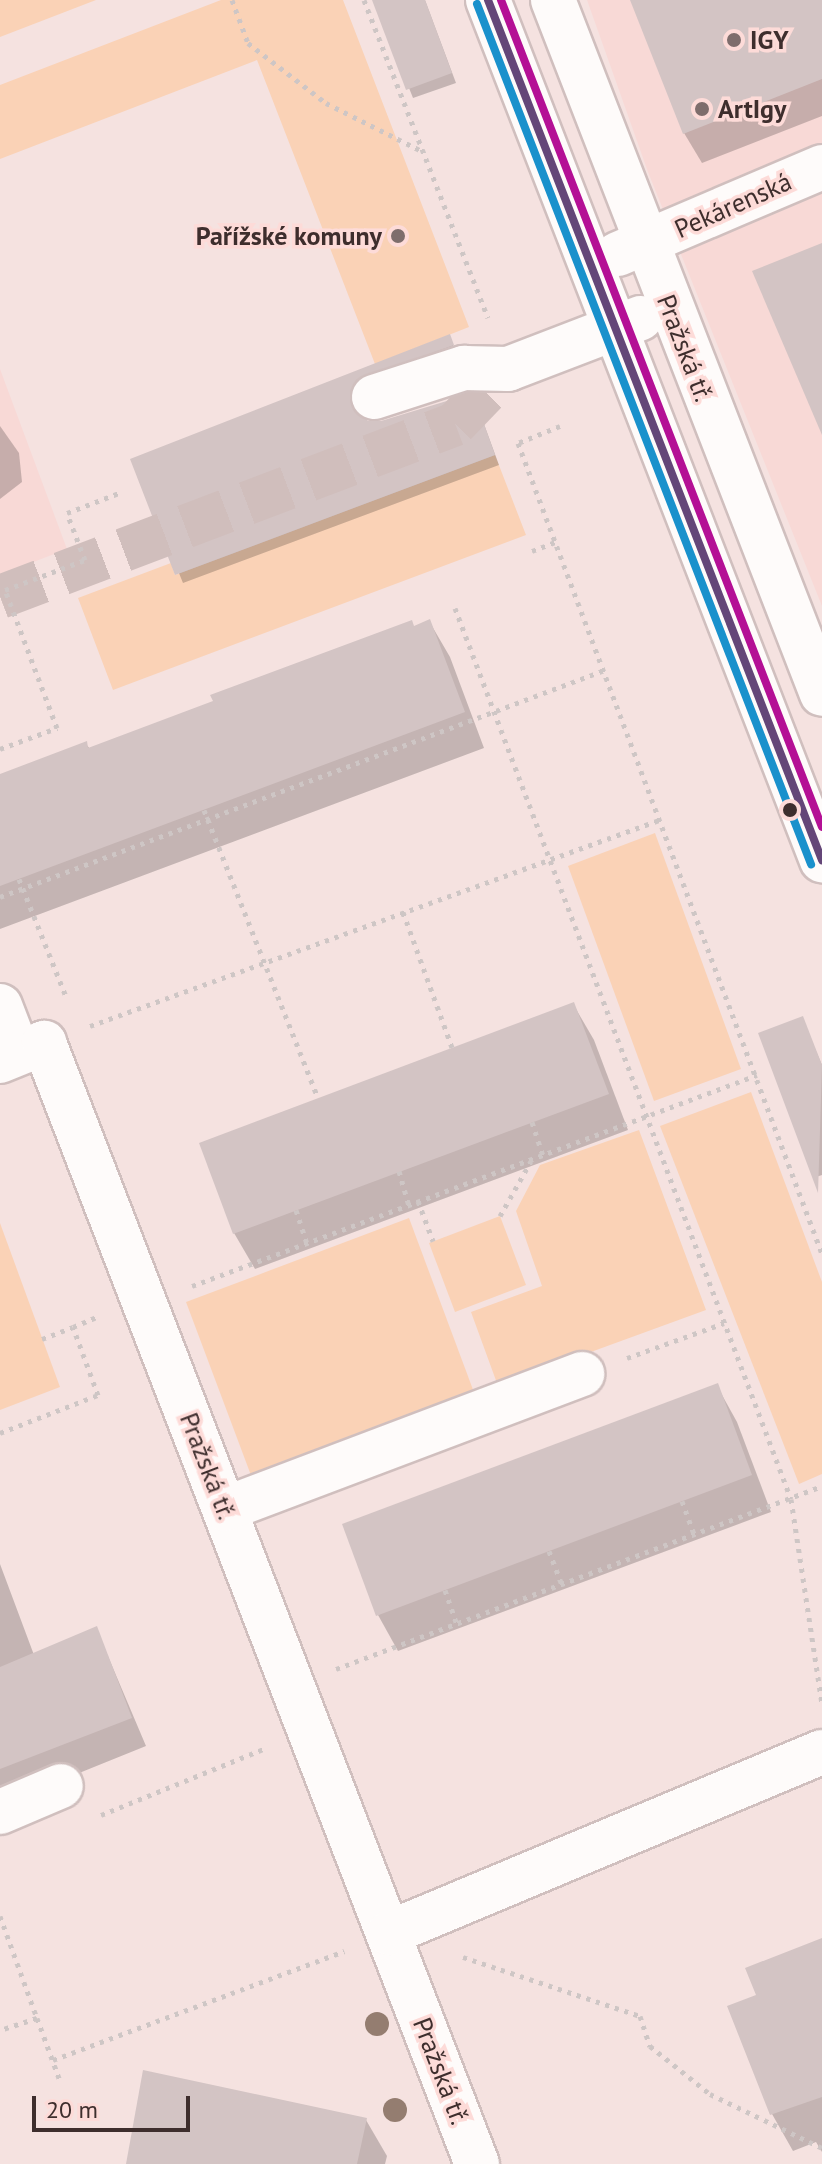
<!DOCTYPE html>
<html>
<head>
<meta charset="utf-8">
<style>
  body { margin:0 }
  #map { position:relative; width:822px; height:2164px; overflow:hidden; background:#f5e2e0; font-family:"PT Sans",sans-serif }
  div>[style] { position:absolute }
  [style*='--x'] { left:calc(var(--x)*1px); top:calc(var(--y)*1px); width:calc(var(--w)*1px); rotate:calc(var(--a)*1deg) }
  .built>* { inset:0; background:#f8d9d6 }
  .green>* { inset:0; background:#fad2b6 }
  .shadow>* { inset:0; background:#0003 }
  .building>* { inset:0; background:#d3c4c4 }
  .minor-tunnel>* { height:44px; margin-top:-22px; transform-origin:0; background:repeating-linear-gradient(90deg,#d0bebc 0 44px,transparent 0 66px) }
  .path>* { height:5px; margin-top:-2.5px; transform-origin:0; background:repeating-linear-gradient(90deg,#cec6c5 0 4px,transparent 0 10px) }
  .roads { filter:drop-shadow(2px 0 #d0bfbe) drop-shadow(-2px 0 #d0bfbe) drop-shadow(0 2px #d0bfbe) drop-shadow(0 -2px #d0bfbe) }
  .minor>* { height:44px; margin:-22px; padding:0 22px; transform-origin:22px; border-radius:22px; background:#fefbfa }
  .bus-1>* { height:8px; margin:-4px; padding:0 4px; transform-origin:4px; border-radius:4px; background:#644678 }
  .bus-2>* { height:8px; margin:-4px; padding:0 4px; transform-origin:4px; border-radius:4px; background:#1a91cc }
  .bus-3>* { height:8px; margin:-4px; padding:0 4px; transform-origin:4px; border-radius:4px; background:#b41095 }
  .trees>* { width:24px; height:24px; margin:-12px; border-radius:50%; background:#947d70 }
  .dots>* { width:22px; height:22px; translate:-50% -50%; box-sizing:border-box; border:4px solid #fddbd8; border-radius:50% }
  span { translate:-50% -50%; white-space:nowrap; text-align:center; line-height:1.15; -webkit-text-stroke:7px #fddbd8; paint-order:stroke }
  .poi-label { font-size:26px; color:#3e2e2d; font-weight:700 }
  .left { translate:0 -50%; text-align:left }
  .right { translate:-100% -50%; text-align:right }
  .street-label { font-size:26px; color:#3e2e2d }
  .scale { position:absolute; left:32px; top:2096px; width:158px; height:36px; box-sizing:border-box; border:4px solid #3e2e2d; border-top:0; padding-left:10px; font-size:24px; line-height:28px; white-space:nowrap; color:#3e2e2d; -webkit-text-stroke:6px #fddbd8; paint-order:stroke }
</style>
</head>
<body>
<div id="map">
  <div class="built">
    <div style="clip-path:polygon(587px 0,822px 0,822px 606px,648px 172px)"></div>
    <div style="clip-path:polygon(0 369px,67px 549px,0 575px)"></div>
  </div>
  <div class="green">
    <div style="clip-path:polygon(0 0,96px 0,0 37px)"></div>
    <div style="clip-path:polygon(221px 0,343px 0,469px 327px,375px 364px,257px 60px,0 159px,0 85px)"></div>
    <div style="clip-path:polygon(495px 455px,526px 535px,113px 690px,78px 598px,171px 563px,175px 575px)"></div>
    <div style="clip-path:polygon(655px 833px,741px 1069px,654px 1101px,568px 866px)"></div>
    <div style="clip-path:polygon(751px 1092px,822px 1282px,822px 1474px,799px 1484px,660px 1126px)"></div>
    <div style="clip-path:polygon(639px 1130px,706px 1310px,498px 1386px,471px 1312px,542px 1286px,516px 1211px,540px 1165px)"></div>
    <div style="clip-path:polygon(500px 1216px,526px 1285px,455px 1312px,429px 1243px)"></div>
    <div style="clip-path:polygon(409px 1218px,475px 1395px,252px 1478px,186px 1302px)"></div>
    <div style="clip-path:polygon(0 1223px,60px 1387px,0 1410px)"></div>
  </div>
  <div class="shadow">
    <div style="clip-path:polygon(374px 0,425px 0,456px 83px,413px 98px)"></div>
    <div style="clip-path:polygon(632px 0,822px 0,822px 116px,702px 163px,684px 133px)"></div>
    <div style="clip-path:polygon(449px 337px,458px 355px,361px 389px,356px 413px,367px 423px,381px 423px,477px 405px,499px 465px,183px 583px,133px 460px)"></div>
    <div style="clip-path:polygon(0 426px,19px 453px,22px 482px,0 499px)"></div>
    <div style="clip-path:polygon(429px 621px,450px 657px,484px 748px,0 929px,0 776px,86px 744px,90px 749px)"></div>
    <div style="clip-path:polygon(573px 1004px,594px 1040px,628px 1130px,255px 1269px,234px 1233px)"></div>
    <div style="clip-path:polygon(802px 1018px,822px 1065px,822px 1175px,816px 1177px)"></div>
    <div style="clip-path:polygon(717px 1386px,737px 1422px,771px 1512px,398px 1651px,378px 1615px)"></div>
    <div style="clip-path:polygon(0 1564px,34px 1655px,96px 1628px,146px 1746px,0 1805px)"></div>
    <div style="clip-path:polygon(822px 1939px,822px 2152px,816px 2142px,793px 2151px,772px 2114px,729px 2007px,758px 1996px)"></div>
    <div style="clip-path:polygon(366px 2120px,387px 2156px,385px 2164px,128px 2164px)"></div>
  </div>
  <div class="building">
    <div style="clip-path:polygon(372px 0,425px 0,452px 73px,406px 90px)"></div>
    <div style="clip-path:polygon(630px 0,822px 0,822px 79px,683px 134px)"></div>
    <div style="clip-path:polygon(822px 243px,822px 435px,752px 271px)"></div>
    <div style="clip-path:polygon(450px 334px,454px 345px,356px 380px,351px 405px,368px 421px,381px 421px,473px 393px,495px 455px,175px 575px,130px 459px)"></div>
    <div style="clip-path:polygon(430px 619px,465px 712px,0 886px,0 774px,87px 741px,88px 748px,213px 701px,210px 695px,412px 620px,414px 626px)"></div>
    <div style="clip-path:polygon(574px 1002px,609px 1094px,233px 1234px,199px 1143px)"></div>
    <div style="clip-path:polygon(803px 1016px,822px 1065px,818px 1193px,758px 1033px)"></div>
    <div style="clip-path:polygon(718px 1383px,752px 1475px,376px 1616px,342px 1524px)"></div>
    <div style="clip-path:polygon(97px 1626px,132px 1718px,0 1769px,0 1667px)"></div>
    <div style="clip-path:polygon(822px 1938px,822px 2097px,770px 2115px,727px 2006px,756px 1995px,745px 1968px)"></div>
    <div style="clip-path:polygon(143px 2070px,367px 2118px,357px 2164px,126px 2164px)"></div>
  </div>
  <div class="minor-tunnel">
    <div style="--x:0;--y:597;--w:487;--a:-20.8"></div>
    <div style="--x:455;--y:424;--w:76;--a:-46.1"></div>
  </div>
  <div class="path">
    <div style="--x:232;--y:0;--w:46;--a:69.6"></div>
    <div style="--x:248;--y:43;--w:98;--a:37.6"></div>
    <div style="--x:326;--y:103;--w:107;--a:26.6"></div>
    <div style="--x:364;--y:0;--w:341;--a:68.7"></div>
    <div style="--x:560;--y:426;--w:45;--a:158"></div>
    <div style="--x:518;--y:443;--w:866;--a:69.45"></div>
    <div style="--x:532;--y:551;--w:26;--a:-21"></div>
    <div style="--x:455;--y:608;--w:952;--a:69.34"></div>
    <div style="--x:791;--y:1499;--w:206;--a:81.4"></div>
    <div style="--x:0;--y:749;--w:61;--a:-20.2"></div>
    <div style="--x:57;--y:728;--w:147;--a:-110.6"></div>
    <div style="--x:5;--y:590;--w:85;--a:-20.6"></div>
    <div style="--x:85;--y:560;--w:50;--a:-111"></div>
    <div style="--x:67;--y:513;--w:56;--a:-21"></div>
    <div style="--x:204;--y:810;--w:310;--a:68.4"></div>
    <div style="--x:19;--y:879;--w:129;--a:68.2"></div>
    <div style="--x:0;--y:897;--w:646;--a:-20.57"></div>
    <div style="--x:403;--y:912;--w:144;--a:70.1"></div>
    <div style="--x:90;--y:1026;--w:608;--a:-19.89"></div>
    <div style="--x:532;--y:1122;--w:35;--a:72"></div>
    <div style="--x:399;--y:1171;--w:35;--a:74"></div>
    <div style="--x:418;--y:1201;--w:43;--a:69.4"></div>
    <div style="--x:296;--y:1210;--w:35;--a:72"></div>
    <div style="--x:500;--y:1216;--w:63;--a:-60.6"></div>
    <div style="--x:192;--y:1286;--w:603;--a:-20.48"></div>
    <div style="--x:42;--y:1339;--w:33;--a:-21"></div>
    <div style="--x:627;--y:1358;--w:103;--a:-19.8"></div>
    <div style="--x:0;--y:1433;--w:105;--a:-21.2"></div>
    <div style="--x:98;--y:1395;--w:72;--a:-110.2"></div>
    <div style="--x:73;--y:1327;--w:26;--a:-23"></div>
    <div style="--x:682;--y:1501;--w:37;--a:70"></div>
    <div style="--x:549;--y:1551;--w:36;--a:69"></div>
    <div style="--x:445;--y:1590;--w:36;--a:71"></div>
    <div style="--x:336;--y:1669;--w:519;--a:-20.63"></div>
    <div style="--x:101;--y:1815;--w:178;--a:-22.1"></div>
    <div style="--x:0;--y:1916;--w:109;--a:70.1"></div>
    <div style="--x:37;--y:2018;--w:39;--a:162"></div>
    <div style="--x:463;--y:1957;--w:187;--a:18.4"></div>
    <div style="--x:640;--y:2016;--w:32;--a:72"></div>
    <div style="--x:650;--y:2046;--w:77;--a:38.7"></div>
    <div style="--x:710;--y:2094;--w:124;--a:25.7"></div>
    <div style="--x:37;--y:2018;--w:67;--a:69.9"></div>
    <div style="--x:53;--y:2060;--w:311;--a:-20.5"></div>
  </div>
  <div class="roads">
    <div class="minor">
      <div style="--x:488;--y:0;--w:923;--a:68.78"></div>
      <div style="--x:553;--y:0;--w:744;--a:68.81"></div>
      <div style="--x:618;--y:254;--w:222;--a:-23.1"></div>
      <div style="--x:374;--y:397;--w:95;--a:-17.9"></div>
      <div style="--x:464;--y:368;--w:44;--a:1.3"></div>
      <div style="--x:508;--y:369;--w:142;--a:-21"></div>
      <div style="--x:0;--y:1006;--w:50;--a:69"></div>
      <div style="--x:0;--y:1061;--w:48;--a:-22.2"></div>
      <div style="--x:44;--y:1043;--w:1202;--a:68.88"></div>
      <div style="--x:225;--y:1509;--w:382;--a:-20.7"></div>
      <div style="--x:0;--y:1812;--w:66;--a:-23.1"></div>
      <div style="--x:389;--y:1933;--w:469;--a:-22.7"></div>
    </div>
  </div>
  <div class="bus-1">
    <div style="--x:488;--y:0;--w:923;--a:68.78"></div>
  </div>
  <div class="bus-2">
    <div style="--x:477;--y:4;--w:923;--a:68.78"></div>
  </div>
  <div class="bus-3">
    <div style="--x:501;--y:0;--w:887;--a:68.79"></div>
  </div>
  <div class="trees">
    <div style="left:377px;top:2024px"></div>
    <div style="left:395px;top:2110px"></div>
  </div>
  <div class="dots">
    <div style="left:734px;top:40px;background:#7e6d6c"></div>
    <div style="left:702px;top:109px;background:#7e6d6c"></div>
    <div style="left:398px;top:236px;background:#7e6d6c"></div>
    <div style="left:790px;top:810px;background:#3e2e2d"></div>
  </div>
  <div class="poi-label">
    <span class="left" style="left:750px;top:40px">IGY</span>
    <span class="left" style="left:718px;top:109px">ArtIgy</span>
    <span class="right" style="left:382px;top:236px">Pařížské komuny</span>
  </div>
  <div class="street-label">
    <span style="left:733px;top:205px;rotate:-24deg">Pekárenská</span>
    <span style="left:685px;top:348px;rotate:69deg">Pražská tř.</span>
    <span style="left:208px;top:1466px;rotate:69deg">Pražská tř.</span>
    <span style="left:441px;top:2071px;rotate:69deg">Pražská tř.</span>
  </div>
  <div class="scale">20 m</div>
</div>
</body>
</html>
